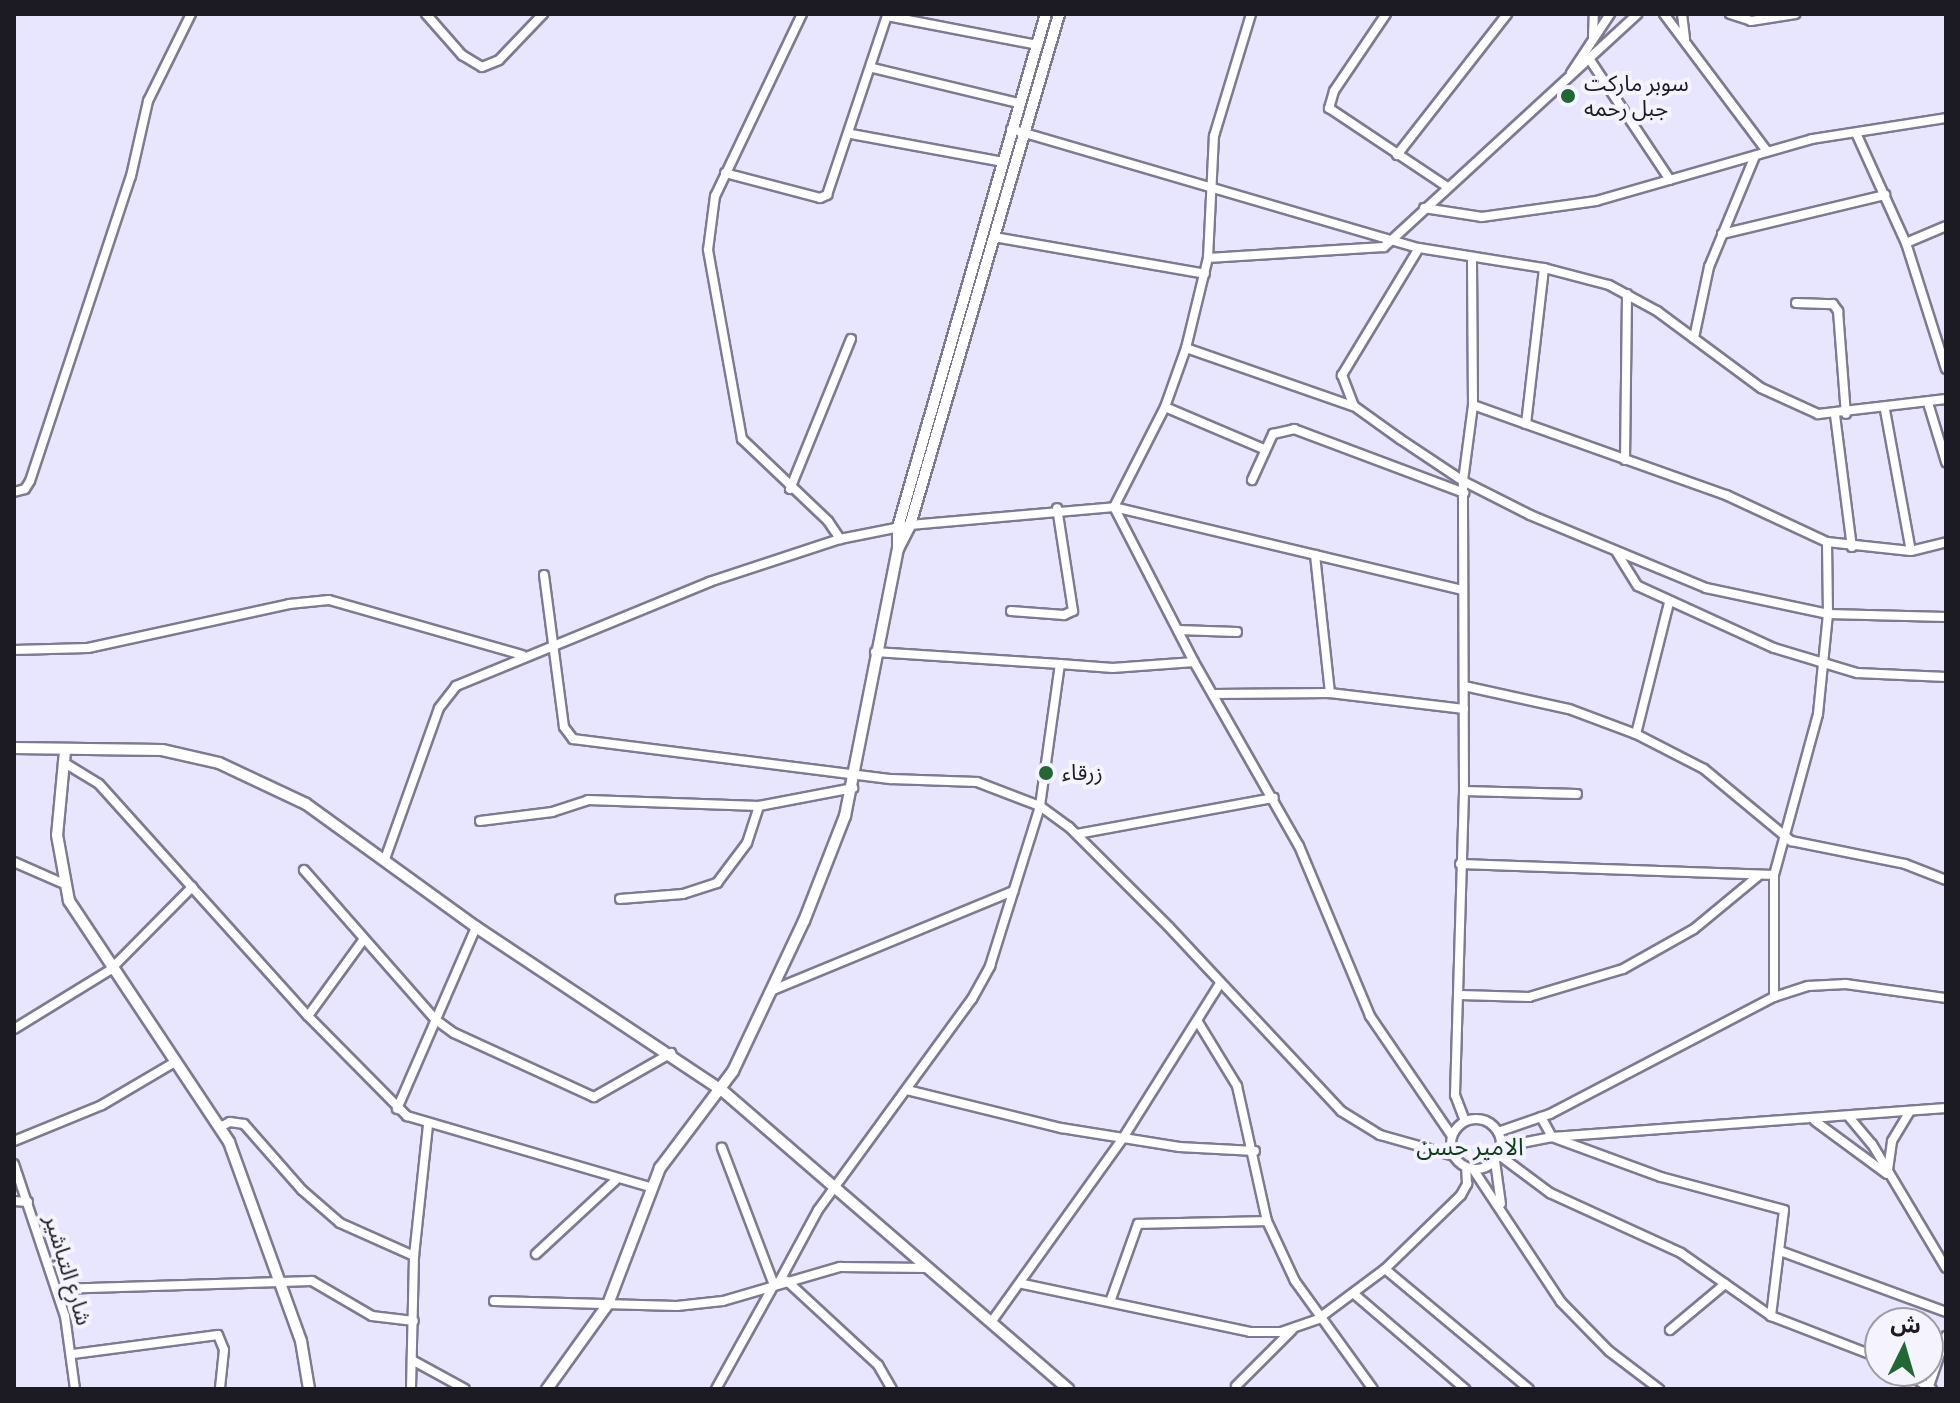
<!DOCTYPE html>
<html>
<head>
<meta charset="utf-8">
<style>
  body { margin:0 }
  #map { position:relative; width:1960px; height:1403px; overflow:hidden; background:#e8e5fe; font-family:"Crimson Pro","Noto Sans Arabic",serif }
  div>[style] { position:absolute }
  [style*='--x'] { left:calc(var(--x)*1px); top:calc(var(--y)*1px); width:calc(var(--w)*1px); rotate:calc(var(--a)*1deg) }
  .roads { filter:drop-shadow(2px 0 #7d7a91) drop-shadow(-2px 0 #7d7a91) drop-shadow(0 2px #7d7a91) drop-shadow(0 -2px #7d7a91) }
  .minor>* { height:8px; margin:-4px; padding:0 4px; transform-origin:4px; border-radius:4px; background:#fff }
  .minor>.ring { margin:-4px; padding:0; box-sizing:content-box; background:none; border:8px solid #fff; border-radius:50% }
  .tertiary>* { height:10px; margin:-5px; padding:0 5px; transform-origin:5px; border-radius:5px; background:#fff }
  .dots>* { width:22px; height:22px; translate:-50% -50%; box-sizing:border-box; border:4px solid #f5f4fe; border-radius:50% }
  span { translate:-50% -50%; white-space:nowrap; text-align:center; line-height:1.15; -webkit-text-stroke:8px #f5f4fe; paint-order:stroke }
  .poi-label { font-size:22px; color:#1c1a23 }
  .left { translate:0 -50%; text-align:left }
  .street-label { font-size:22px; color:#1c1a23 }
  .neighbourhood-label { font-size:24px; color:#0d3e1b }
  .frame { position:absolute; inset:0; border:16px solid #1c1a23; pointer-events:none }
  .north { position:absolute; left:1864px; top:1307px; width:80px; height:80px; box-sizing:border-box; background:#f5f4fe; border:2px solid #9e9da6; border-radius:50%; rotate:5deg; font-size:22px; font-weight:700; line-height:32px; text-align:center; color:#1c1a23 }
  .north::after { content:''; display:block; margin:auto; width:28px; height:36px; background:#226834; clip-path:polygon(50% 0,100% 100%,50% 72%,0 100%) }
</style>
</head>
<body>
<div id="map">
  <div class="roads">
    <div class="minor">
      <div style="--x:426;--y:14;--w:55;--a:48.7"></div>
      <div style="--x:462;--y:55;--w:23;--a:31"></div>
      <div style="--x:482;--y:67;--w:18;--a:-22"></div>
      <div style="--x:499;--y:60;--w:64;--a:-46.3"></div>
      <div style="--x:802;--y:14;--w:202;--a:115.5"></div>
      <div style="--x:715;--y:196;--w:54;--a:97.4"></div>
      <div style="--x:708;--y:250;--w:192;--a:79.8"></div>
      <div style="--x:742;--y:439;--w:119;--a:43.6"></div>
      <div style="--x:828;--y:521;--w:22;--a:56"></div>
      <div style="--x:1386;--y:14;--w:93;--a:124"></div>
      <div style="--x:1334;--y:91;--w:18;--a:106"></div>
      <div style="--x:1329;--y:108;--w:141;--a:33.7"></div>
      <div style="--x:1664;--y:14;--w:171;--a:53.1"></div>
      <div style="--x:1682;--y:14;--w:25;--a:83"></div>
      <div style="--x:1730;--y:14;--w:22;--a:18"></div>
      <div style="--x:1751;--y:21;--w:45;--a:-9"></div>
      <div style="--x:1593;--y:37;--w:23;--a:-88"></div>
      <div style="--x:1590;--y:60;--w:144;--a:56.3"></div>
      <div style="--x:873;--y:68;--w:149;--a:13.6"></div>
      <div style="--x:1571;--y:73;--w:71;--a:-56.5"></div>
      <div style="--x:1011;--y:129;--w:425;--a:16.3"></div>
      <div style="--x:1419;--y:248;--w:127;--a:9.1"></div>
      <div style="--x:1544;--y:268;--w:67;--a:14.7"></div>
      <div style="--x:1609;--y:285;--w:55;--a:28.4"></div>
      <div style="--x:1657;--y:311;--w:129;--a:36.5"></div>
      <div style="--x:1761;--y:388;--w:63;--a:24.5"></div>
      <div style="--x:1818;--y:414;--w:129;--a:-6.7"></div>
      <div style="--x:1856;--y:133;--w:121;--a:65.6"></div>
      <div style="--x:1906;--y:243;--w:132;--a:72.4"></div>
      <div style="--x:851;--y:134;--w:155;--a:10.4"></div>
      <div style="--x:1397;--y:155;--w:179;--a:-52"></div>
      <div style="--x:725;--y:173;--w:98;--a:14.7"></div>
      <div style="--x:820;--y:198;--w:8;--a:-23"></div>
      <div style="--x:827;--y:195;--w:189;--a:-71.5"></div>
      <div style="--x:887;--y:16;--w:154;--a:10.9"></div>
      <div style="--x:1424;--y:208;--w:59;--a:8.8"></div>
      <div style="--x:1482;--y:217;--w:115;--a:-8"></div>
      <div style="--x:1596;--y:201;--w:225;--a:-16"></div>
      <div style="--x:1812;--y:139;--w:136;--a:-8.9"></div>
      <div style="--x:1722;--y:234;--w:168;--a:-13.5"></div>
      <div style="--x:994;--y:237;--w:214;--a:9.9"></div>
      <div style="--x:1906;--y:243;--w:43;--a:-23"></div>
      <div style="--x:1419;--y:248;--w:149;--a:121.2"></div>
      <div style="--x:1342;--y:375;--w:33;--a:69"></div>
      <div style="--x:1354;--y:406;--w:57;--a:35.7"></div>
      <div style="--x:1400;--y:439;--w:76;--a:33.7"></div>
      <div style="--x:1463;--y:481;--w:75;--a:26.9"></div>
      <div style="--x:1530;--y:515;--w:191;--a:22.5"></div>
      <div style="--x:1706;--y:588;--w:125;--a:12"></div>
      <div style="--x:1828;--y:614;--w:118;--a:1.5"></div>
      <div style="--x:1208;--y:258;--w:176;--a:-3.6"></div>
      <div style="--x:1384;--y:247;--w:344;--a:-42.6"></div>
      <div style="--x:1796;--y:303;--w:37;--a:2"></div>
      <div style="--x:1833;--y:304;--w:9;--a:54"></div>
      <div style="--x:1838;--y:311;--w:103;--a:85.6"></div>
      <div style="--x:1694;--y:338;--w:73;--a:-78.1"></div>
      <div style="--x:1709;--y:267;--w:120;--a:-67.5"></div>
      <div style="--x:1186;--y:348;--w:177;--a:19.2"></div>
      <div style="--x:1928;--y:403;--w:62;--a:73"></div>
      <div style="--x:1473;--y:405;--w:269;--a:19.6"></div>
      <div style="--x:1726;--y:495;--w:111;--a:25"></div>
      <div style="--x:1827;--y:542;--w:84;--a:6.1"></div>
      <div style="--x:1911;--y:551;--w:36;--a:-14"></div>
      <div style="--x:1165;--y:407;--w:108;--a:23"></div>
      <div style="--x:1885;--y:410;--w:143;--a:79.6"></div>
      <div style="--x:1835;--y:415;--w:133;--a:82.7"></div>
      <div style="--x:1526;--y:424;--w:157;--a:-83.4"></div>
      <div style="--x:1625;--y:460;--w:166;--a:-89.3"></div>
      <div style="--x:1252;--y:480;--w:51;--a:-65.5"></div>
      <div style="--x:1273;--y:434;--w:22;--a:-13"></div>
      <div style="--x:1294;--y:429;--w:182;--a:20.6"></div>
      <div style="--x:790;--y:489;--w:162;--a:-67.9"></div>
      <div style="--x:14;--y:492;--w:11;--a:-15"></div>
      <div style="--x:25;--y:489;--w:9;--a:-58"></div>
      <div style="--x:30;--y:481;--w:321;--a:-71.7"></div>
      <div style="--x:131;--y:176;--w:77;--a:-77.2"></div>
      <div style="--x:148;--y:101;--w:97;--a:-63.7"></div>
      <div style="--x:1114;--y:507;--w:174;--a:62.7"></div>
      <div style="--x:1194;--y:662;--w:212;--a:60.3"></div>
      <div style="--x:1299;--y:846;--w:184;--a:67.3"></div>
      <div style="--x:1370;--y:1016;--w:145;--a:55.7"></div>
      <div style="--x:1114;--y:507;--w:112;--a:-63"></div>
      <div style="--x:1165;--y:407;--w:63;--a:-70.4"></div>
      <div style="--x:1186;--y:348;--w:93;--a:-76.3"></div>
      <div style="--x:1208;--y:258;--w:122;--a:-87.2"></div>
      <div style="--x:1214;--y:136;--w:127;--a:-73.1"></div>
      <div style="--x:1617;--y:553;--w:39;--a:58"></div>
      <div style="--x:1638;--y:586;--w:149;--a:24.5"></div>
      <div style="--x:1774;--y:648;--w:87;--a:16.8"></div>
      <div style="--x:1857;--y:673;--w:89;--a:2.6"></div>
      <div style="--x:1315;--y:555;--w:139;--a:83.8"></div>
      <div style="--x:544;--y:575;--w:153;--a:82.5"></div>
      <div style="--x:564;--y:727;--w:15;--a:53"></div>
      <div style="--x:573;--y:739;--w:321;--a:7.2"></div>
      <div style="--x:891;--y:779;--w:86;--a:2"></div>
      <div style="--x:977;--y:782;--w:67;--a:20.9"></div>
      <div style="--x:1040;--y:806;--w:36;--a:36"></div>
      <div style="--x:1069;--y:827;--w:141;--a:45"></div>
      <div style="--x:1169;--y:927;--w:252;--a:46.9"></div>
      <div style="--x:1341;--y:1111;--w:46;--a:31.6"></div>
      <div style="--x:1380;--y:1135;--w:77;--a:15.8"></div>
      <div style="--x:1011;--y:611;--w:53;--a:4.3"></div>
      <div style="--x:1064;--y:615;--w:10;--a:-24"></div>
      <div style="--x:1073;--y:611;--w:104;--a:-98.8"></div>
      <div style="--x:1178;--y:630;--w:59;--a:1.9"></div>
      <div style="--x:14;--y:650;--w:74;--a:-1.5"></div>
      <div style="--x:88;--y:648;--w:206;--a:-12.3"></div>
      <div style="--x:289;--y:604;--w:40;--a:-5.7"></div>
      <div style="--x:329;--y:600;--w:201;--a:15.9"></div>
      <div style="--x:875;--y:652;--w:185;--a:3.7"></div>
      <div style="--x:1464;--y:686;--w:107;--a:12.4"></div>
      <div style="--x:1569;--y:709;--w:72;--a:20.5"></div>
      <div style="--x:1636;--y:734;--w:76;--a:27.2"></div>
      <div style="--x:1704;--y:769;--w:113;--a:39.6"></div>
      <div style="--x:1791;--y:841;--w:116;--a:11.4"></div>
      <div style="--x:1905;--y:864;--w:44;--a:21.3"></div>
      <div style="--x:1214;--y:694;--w:116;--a:-0.5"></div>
      <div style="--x:1330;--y:693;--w:135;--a:6.8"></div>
      <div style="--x:1636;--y:734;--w:135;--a:-75.9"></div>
      <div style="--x:63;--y:762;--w:42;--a:31.4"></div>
      <div style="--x:99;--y:784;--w:312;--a:48"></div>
      <div style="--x:308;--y:1016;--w:141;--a:45.3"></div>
      <div style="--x:407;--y:1116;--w:253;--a:16.3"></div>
      <div style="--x:1464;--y:791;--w:113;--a:1.5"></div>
      <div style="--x:480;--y:821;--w:73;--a:-7.1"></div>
      <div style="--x:552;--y:812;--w:38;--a:-18"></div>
      <div style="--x:588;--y:800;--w:171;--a:2"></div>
      <div style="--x:759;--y:806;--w:96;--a:-10.8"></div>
      <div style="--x:1077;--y:834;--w:200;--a:-10.4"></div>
      <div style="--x:385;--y:859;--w:160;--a:-70.3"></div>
      <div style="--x:439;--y:708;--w:28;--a:-52"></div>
      <div style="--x:456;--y:686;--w:274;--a:-22.3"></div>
      <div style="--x:709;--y:582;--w:138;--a:-18.2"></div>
      <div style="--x:840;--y:539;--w:71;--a:-11.3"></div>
      <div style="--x:910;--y:525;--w:205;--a:-5"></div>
      <div style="--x:1114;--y:507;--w:358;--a:13.4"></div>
      <div style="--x:14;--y:862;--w:52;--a:23.6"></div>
      <div style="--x:1460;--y:864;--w:314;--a:2"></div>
      <div style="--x:304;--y:870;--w:200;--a:48.7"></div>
      <div style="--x:436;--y:1020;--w:22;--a:36"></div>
      <div style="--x:454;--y:1033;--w:154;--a:24.6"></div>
      <div style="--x:594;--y:1097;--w:89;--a:-29.7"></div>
      <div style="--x:620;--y:899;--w:63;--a:-4.5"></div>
      <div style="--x:683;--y:894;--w:36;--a:-18"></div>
      <div style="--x:717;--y:883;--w:50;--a:-53.1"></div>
      <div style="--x:747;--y:843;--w:39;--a:-72"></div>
      <div style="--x:773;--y:990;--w:260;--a:-22.4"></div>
      <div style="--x:1460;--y:995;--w:69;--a:1.7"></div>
      <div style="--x:1529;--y:997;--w:98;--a:-16.6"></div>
      <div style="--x:1623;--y:969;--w:81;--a:-29.4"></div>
      <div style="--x:1694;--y:929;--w:83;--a:-39.6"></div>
      <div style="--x:1774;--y:997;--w:122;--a:-90"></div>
      <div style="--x:1774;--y:875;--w:167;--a:-74.7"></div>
      <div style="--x:1818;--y:714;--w:100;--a:-84.3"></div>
      <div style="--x:1828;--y:614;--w:72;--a:-90.8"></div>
      <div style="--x:308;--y:1016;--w:95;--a:-54"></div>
      <div style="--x:1198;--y:1022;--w:75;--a:58.6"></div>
      <div style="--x:1237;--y:1086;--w:138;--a:77.5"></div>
      <div style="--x:1267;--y:1221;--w:66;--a:65"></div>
      <div style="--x:1295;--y:1281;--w:133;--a:54.2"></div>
      <div style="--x:14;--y:1029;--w:113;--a:-31.6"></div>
      <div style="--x:110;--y:970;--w:117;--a:-45.3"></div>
      <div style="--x:907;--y:1090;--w:159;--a:13.9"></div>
      <div style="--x:1061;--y:1128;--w:120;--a:9.1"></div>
      <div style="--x:1179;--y:1147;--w:76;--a:3"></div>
      <div style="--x:397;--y:1109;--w:198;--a:-66.5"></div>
      <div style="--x:1541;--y:1117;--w:23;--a:61"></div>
      <div style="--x:1552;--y:1137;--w:116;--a:20.2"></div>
      <div style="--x:1661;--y:1177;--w:127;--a:15"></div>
      <div style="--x:1784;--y:1210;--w:107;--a:97"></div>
      <div style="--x:1849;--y:1117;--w:35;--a:50"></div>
      <div style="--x:1872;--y:1144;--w:144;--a:59.2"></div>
      <div class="ring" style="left:1451px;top:1119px;width:42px;height:42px"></div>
      <div style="--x:1465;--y:1121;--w:28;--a:-111"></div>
      <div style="--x:1455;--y:1095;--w:304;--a:-88.3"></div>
      <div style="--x:1464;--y:791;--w:310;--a:-90.2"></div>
      <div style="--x:1463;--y:481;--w:77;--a:-82.5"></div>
      <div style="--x:1473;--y:405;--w:148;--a:-90.4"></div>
      <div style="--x:1815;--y:1121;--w:89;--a:36.4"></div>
      <div style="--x:220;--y:1127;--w:11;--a:-27"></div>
      <div style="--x:230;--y:1122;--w:14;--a:8"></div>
      <div style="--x:244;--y:1124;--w:88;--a:48.7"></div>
      <div style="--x:302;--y:1190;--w:50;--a:41"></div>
      <div style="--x:340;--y:1223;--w:81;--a:24"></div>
      <div style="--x:1498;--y:1132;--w:55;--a:-19.1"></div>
      <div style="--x:1550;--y:1114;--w:253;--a:-27.6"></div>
      <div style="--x:1774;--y:997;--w:36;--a:-18"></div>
      <div style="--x:1808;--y:986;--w:38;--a:-3"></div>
      <div style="--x:1846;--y:984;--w:101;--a:8"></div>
      <div style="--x:14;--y:1141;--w:95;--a:-22.2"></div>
      <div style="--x:102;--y:1105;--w:85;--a:-30.5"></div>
      <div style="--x:1501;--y:1147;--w:52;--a:-11.1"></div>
      <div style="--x:1552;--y:1137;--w:395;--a:-4.2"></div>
      <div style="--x:1499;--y:1155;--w:64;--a:36.7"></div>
      <div style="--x:1550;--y:1193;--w:144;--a:24.6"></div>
      <div style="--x:1681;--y:1253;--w:110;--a:35"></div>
      <div style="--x:1771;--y:1316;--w:117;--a:21.1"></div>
      <div style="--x:1495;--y:1161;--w:43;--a:82.1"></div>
      <div style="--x:14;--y:1164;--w:160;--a:71.5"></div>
      <div style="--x:65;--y:1316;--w:74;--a:82.2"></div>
      <div style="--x:1473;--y:1169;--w:159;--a:56.5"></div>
      <div style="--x:1561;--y:1302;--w:69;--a:45.6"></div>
      <div style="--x:1609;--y:1351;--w:63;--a:37.2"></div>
      <div style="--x:1888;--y:1170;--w:29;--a:-82"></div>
      <div style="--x:1892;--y:1141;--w:33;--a:-59"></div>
      <div style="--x:14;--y:1201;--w:14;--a:4"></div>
      <div style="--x:1780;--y:1251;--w:177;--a:20.2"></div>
      <div style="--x:536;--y:1254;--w:110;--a:-42.8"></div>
      <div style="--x:1385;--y:1269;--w:187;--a:39.8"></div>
      <div style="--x:787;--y:1281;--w:124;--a:42.7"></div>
      <div style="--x:878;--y:1365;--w:28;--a:60"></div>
      <div style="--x:778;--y:1284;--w:84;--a:-61.6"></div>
      <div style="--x:818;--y:1210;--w:261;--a:-53.9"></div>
      <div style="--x:972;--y:999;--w:38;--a:-61"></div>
      <div style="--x:990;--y:966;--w:168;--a:-72.6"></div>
      <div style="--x:1040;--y:806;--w:143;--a:-82"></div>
      <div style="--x:1060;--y:664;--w:53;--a:4.3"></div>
      <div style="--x:1113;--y:668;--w:81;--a:-4.2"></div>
      <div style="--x:1023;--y:1284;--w:232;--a:11.9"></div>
      <div style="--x:1250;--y:1332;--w:31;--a:0"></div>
      <div style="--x:1281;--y:1332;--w:39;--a:-19"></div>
      <div style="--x:1318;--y:1319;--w:84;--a:-36.7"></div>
      <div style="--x:1385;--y:1269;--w:106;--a:-44.2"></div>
      <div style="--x:1461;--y:1195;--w:13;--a:-61"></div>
      <div style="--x:1467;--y:1184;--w:17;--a:-93"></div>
      <div style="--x:57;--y:1289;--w:255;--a:-1.8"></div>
      <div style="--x:312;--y:1281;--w:69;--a:30.3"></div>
      <div style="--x:372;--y:1316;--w:42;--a:6.8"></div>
      <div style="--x:1353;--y:1293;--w:148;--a:40.6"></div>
      <div style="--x:494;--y:1301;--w:183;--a:1.6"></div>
      <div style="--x:677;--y:1306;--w:46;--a:-6.2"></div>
      <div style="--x:723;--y:1301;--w:122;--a:-16.2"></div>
      <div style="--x:840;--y:1267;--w:87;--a:0.7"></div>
      <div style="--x:1110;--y:1302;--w:83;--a:-70.3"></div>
      <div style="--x:1138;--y:1224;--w:129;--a:-1.3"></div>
      <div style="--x:992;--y:1321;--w:225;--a:-54.4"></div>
      <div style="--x:1123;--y:1138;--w:181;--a:-57.9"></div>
      <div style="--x:1670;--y:1330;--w:72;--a:-39.9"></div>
      <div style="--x:73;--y:1354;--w:146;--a:-7.5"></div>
      <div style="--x:218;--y:1335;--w:16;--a:68"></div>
      <div style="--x:224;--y:1350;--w:39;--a:96"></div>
      <div style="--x:412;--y:1360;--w:60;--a:28.7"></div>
      <div style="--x:1903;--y:1371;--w:34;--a:32"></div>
      <div style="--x:1236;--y:1386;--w:79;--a:-45"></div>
      <div style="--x:411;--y:1389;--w:133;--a:-88.7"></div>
      <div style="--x:414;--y:1256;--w:131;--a:-83.9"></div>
      <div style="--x:716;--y:1389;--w:119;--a:-60.9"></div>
      <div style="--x:774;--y:1285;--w:147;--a:-110.8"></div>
      <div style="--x:1928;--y:1389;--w:56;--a:-71.2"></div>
    </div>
    <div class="tertiary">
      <div style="--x:898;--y:547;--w:20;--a:-90"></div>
      <div style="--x:898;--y:527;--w:534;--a:-73.91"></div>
      <div style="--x:14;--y:748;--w:148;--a:0.8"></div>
      <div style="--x:162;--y:750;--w:58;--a:12.8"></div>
      <div style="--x:219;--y:763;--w:96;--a:25.2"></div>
      <div style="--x:306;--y:804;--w:210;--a:35.9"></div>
      <div style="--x:476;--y:927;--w:296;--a:33.6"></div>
      <div style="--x:723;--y:1091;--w:456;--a:40.8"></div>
      <div style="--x:65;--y:751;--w:84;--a:95.4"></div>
      <div style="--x:57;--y:835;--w:67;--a:79.7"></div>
      <div style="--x:69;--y:901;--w:289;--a:56.4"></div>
      <div style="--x:229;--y:1142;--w:212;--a:70.1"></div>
      <div style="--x:301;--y:1341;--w:49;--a:80.5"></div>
      <div style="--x:547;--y:1389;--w:105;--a:-54.3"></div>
      <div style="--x:608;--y:1304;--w:146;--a:-69.1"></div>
      <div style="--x:660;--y:1168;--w:121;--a:-53"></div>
      <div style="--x:733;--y:1071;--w:166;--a:-64.7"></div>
      <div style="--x:804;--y:921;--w:113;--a:-68.7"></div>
      <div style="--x:845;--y:816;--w:272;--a:-78.8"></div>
      <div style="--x:898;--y:549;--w:27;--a:-63"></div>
      <div style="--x:910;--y:525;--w:532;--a:-73.74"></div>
    </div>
  </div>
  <div class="dots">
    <div style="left:1568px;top:96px;background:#226834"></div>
    <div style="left:1046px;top:773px;background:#226834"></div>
  </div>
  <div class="poi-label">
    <span class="left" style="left:1584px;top:96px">سوبر ماركت<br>جبل رحمه</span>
    <span class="left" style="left:1062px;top:773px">زرقاء</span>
  </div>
  <div class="street-label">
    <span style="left:68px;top:1270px;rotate:73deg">شارع التباشير</span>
  </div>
  <div class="neighbourhood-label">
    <span style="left:1470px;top:1147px">الامير حسن</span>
  </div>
  <div class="frame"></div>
  <div class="north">ش</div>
</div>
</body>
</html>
